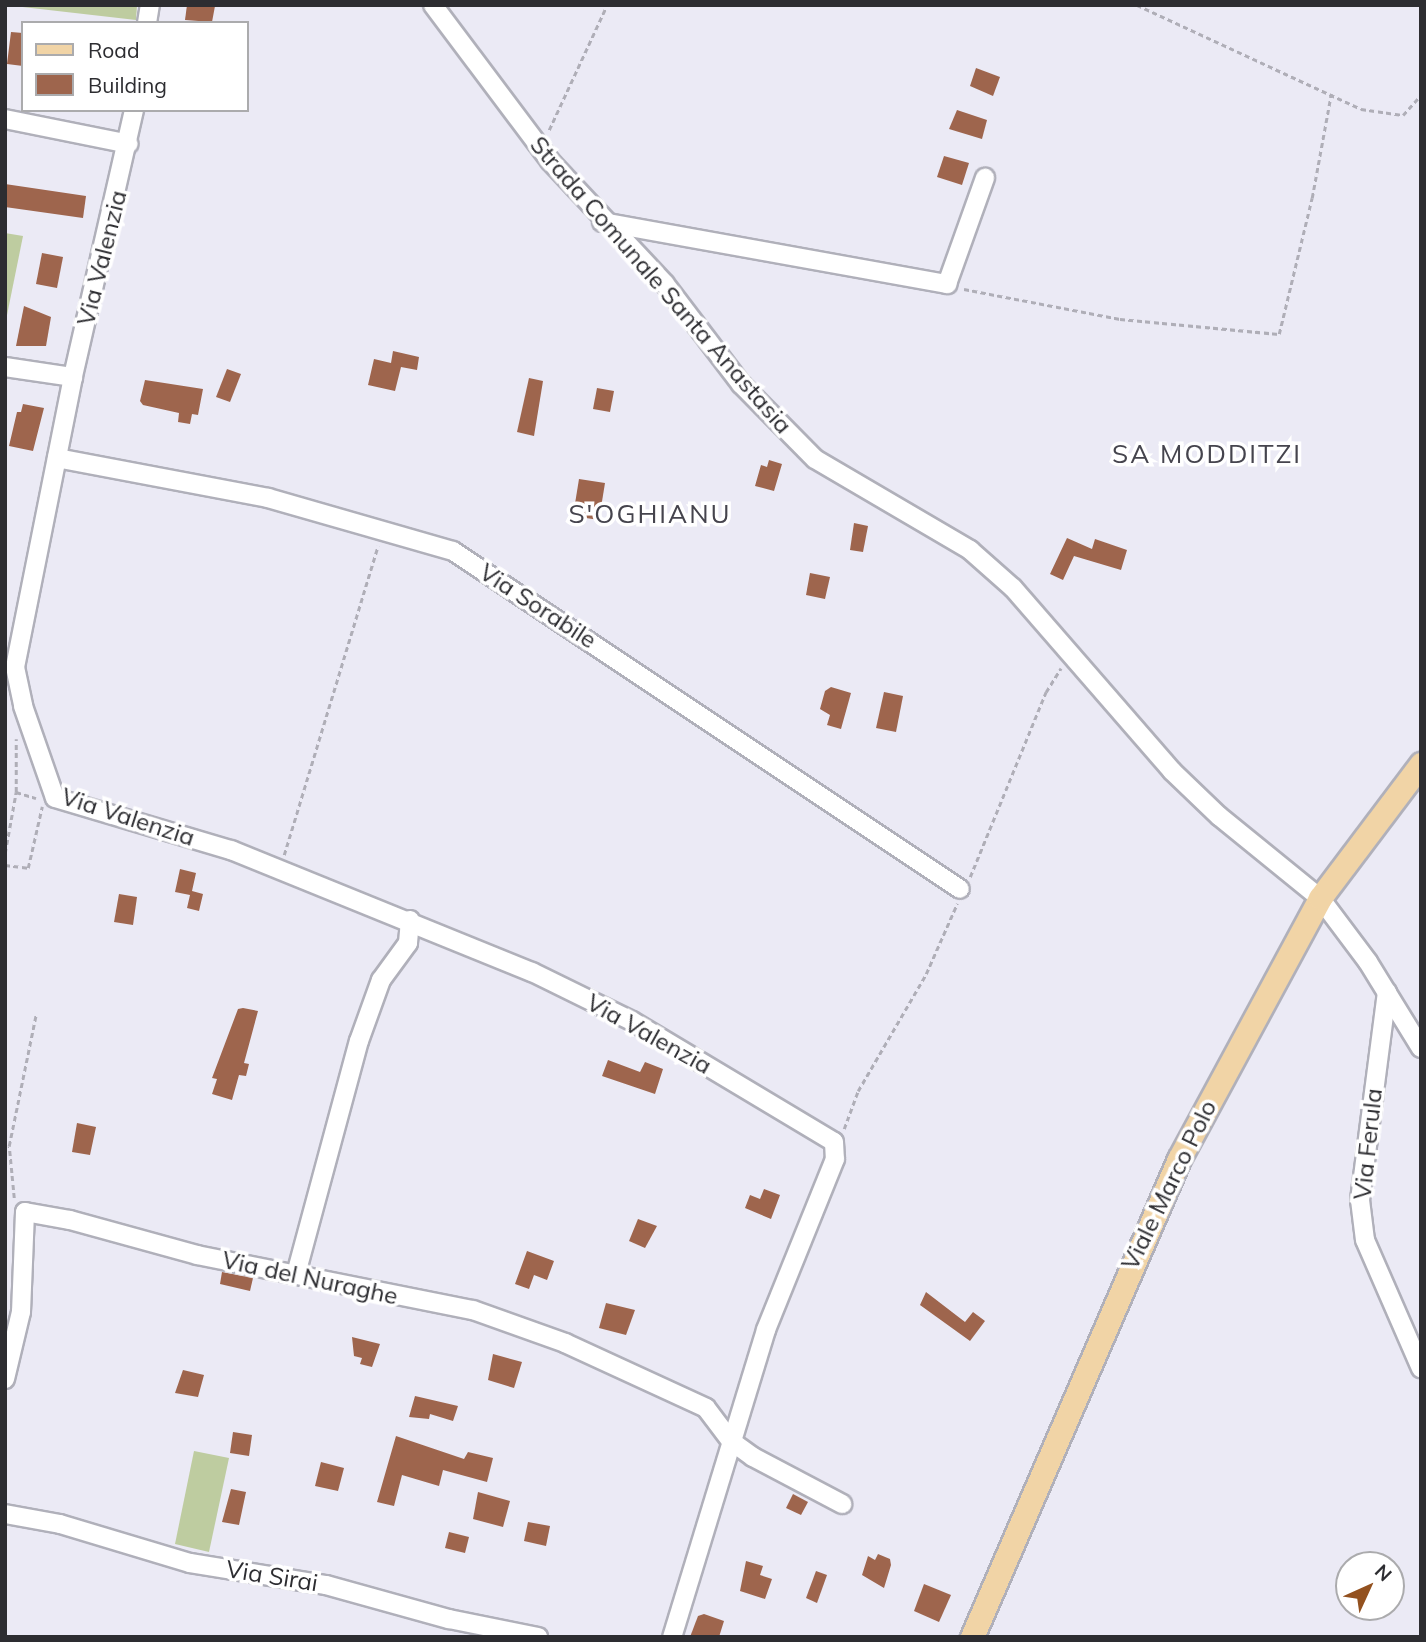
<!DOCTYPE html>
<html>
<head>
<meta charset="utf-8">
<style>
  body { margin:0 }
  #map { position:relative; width:1426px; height:1642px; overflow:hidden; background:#ebeaf5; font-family:Mulish,sans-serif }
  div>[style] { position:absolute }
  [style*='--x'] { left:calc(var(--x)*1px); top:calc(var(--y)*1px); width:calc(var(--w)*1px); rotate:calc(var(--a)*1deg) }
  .green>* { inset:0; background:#becca0 }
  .building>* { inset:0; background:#9e654d }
  .path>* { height:2.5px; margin-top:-1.25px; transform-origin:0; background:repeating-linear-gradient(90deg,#afaeb7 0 5px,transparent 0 8.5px) }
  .roads { filter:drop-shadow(2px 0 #b0b0ba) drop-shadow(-2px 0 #b0b0ba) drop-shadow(0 2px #b0b0ba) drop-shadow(0 -2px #b0b0ba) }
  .minor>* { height:18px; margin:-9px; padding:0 9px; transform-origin:9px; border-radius:9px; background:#fff }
  .major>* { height:23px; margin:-11.5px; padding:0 11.5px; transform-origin:11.5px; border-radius:11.5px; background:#f1d4a6 }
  span { translate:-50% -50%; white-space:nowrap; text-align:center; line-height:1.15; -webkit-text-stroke:7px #fff; paint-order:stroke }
  .street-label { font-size:24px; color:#2d2d31 }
  .neighbourhood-label { font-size:26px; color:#45444d; letter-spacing:2px }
  .frame { position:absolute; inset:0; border:7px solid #2d2d31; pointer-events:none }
  .legend { position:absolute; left:21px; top:21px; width:228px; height:91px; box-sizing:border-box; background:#fff; border:2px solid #ababad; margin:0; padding:9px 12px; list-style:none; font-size:21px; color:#2d2d31 }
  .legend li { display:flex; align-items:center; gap:14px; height:35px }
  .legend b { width:35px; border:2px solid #ababad }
  .north { position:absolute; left:1335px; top:1551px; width:70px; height:70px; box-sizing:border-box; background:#fff; border:2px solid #ababad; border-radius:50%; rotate:45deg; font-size:19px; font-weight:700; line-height:28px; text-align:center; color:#2d2d31 }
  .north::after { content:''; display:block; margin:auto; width:24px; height:32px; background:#93511f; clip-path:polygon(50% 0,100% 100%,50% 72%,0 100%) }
</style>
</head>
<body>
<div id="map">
  <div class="green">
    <div style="clip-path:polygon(5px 5px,137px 5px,136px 20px)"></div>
    <div style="clip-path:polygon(5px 233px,23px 236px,5px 325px)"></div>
    <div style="clip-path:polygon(194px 1451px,229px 1458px,209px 1552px,175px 1544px)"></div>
  </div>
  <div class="building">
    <div style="clip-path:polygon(187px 5px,215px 6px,212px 22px,185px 20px)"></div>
    <div style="clip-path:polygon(11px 32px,23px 33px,23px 66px,7px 64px)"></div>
    <div style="clip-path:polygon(976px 68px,1000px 77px,993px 96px,970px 86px)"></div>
    <div style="clip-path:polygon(957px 110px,987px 120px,982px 139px,949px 129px)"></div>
    <div style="clip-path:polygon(944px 156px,969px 163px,962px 185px,937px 177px)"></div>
    <div style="clip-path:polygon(5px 184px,86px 196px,83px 218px,5px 207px)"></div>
    <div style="clip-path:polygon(42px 253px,63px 257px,57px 288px,36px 284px)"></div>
    <div style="clip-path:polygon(24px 306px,51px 317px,46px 346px,16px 346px)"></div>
    <div style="clip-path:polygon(393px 351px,419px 357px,417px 370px,401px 367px,395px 391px,368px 385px,374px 359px,391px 363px)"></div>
    <div style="clip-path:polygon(227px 369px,241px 374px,230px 402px,216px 397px)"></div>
    <div style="clip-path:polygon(529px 378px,543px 381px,534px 436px,517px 432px)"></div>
    <div style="clip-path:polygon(145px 380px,203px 389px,198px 415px,192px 414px,190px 424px,178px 422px,179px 413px,143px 405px,140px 401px)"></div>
    <div style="clip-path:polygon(597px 388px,614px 391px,610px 412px,593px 409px)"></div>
    <div style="clip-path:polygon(23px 404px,44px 408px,33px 451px,9px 446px,17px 412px,21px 412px)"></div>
    <div style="clip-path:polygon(769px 460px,782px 464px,774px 491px,755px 486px,761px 465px,767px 467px)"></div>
    <div style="clip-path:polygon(579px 479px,605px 483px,599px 520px,573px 516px)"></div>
    <div style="clip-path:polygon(854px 523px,868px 526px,863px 552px,850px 550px)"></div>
    <div style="clip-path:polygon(1067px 538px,1092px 549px,1095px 539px,1127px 550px,1121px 570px,1074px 556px,1063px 580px,1050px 574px)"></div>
    <div style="clip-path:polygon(810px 573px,830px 577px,825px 599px,806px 595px)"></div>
    <div style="clip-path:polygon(831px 687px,851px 693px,841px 729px,827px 725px,830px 715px,820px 709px,825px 691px)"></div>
    <div style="clip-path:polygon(884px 692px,903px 696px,896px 732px,876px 728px)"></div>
    <div style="clip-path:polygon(180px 869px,196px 873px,192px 891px,203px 894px,199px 911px,187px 908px,190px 895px,175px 892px)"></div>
    <div style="clip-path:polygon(119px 894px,137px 897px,133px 925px,114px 922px)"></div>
    <div style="clip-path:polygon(243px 1008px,258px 1011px,244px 1063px,249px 1064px,246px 1076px,239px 1075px,232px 1100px,212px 1094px,217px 1079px,212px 1078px,238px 1009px)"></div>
    <div style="clip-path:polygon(608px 1060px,640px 1072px,645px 1062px,663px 1069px,655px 1094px,602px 1076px)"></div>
    <div style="clip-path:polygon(77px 1123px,96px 1127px,90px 1155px,72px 1152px)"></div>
    <div style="clip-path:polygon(764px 1189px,780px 1195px,771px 1219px,745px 1208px,750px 1195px,760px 1199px)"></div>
    <div style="clip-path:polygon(638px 1219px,657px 1226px,645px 1248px,629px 1241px)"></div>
    <div style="clip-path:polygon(527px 1251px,554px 1261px,547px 1280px,534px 1275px,529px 1289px,515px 1284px)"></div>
    <div style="clip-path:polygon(222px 1272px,253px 1278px,250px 1291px,220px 1284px)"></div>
    <div style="clip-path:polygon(926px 1292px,965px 1322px,973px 1312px,985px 1321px,970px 1341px,920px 1305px)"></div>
    <div style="clip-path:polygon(606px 1303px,635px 1310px,626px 1335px,599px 1328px)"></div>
    <div style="clip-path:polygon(352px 1337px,380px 1344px,372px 1367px,360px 1364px,362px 1358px,354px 1356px)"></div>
    <div style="clip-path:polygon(493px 1354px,522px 1362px,514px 1388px,488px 1380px)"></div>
    <div style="clip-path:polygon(183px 1370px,204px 1375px,198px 1397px,175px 1393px)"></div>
    <div style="clip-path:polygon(415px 1396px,458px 1406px,453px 1421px,430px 1414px,429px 1419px,409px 1417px)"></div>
    <div style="clip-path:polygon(233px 1432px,252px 1435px,249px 1456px,230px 1453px)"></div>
    <div style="clip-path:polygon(396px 1436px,464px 1459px,468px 1452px,493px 1458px,487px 1482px,443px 1470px,439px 1486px,402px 1475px,394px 1506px,377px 1502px)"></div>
    <div style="clip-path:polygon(321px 1462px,344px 1468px,338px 1491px,315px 1486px)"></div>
    <div style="clip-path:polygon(231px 1489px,246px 1492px,239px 1525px,222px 1522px)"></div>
    <div style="clip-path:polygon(478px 1492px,510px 1501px,503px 1527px,473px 1519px)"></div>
    <div style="clip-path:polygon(793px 1494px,808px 1502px,801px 1515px,786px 1508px)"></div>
    <div style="clip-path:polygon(528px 1522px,550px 1526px,546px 1546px,524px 1541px)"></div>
    <div style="clip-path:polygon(449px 1532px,469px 1537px,465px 1553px,445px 1548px)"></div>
    <div style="clip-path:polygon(878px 1554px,890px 1559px,891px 1565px,884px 1588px,862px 1575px,868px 1556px,875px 1560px)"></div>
    <div style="clip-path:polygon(746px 1561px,763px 1566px,760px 1575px,772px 1579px,765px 1599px,740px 1591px)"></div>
    <div style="clip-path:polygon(816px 1571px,827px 1575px,817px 1603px,806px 1598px)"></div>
    <div style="clip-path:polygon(924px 1584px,951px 1595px,939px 1622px,914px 1611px)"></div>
    <div style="clip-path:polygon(704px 1614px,724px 1621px,719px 1637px,690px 1637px,698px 1616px)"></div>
  </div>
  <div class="path">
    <div style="--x:1137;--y:5;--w:247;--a:24.9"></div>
    <div style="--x:1361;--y:109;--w:42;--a:8.1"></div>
    <div style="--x:1403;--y:115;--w:27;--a:-48"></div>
    <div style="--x:549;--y:130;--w:138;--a:-65.1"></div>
    <div style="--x:964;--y:289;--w:159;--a:10.9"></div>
    <div style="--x:1120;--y:319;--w:160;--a:5.4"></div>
    <div style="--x:1279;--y:334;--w:140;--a:-76.4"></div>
    <div style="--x:1312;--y:198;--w:106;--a:-79.6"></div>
    <div style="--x:16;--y:792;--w:21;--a:17"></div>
    <div style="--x:5;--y:853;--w:62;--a:-79.8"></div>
    <div style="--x:16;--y:792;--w:53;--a:-90"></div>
    <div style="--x:284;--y:855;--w:323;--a:-73.1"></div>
    <div style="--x:5;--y:865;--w:23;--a:7"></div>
    <div style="--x:28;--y:868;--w:63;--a:-77.1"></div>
    <div style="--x:970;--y:877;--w:200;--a:-67.7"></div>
    <div style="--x:1046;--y:692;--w:28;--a:-58"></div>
    <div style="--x:844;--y:1129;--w:40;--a:-69.8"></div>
    <div style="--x:858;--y:1091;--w:135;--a:-59.8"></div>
    <div style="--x:926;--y:974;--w:77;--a:-66.1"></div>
    <div style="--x:14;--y:1198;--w:52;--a:-95.5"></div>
    <div style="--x:9;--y:1146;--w:135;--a:-78.4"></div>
  </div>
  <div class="roads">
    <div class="minor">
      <div style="--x:433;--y:5;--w:195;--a:53.1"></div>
      <div style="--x:550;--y:161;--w:168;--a:46.9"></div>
      <div style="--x:665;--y:284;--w:126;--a:52.8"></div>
      <div style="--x:741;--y:384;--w:105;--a:45.4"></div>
      <div style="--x:815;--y:459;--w:180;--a:30.4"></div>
      <div style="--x:970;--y:550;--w:57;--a:41.5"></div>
      <div style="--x:1013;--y:588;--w:242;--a:49"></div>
      <div style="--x:1172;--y:771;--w:65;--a:43.8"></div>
      <div style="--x:1219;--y:816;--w:130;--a:39.1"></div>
      <div style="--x:1320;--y:898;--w:80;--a:53.1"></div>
      <div style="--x:1368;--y:962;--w:101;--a:58.4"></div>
      <div style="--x:147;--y:23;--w:18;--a:-81"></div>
      <div style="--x:134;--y:110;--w:274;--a:102.9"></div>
      <div style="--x:73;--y:377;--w:296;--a:101.3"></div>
      <div style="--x:15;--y:667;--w:40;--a:78"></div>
      <div style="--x:23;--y:706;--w:97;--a:70.8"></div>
      <div style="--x:55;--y:798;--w:184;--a:16.5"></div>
      <div style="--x:231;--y:850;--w:325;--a:22.1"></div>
      <div style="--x:532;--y:972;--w:111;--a:26.1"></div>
      <div style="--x:632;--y:1021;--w:235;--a:30.9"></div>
      <div style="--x:834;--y:1142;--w:17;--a:87"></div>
      <div style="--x:835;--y:1159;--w:184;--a:112"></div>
      <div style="--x:766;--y:1330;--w:321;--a:107"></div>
      <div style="--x:5;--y:119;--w:126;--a:11.4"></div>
      <div style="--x:602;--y:222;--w:351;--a:10.2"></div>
      <div style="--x:947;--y:284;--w:113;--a:-70.3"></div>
      <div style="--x:5;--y:367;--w:69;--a:8.4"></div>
      <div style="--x:57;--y:458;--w:215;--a:10.7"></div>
      <div style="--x:268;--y:498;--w:192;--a:16"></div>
      <div style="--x:453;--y:551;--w:609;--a:33.69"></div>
      <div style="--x:1387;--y:992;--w:210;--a:97.4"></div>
      <div style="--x:1360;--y:1200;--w:40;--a:82.9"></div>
      <div style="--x:1365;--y:1240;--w:140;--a:66.4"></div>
      <div style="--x:296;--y:1274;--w:241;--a:-74.9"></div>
      <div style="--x:359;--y:1041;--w:65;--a:-70.2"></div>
      <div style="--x:381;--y:980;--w:46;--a:-53.9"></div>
      <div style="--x:408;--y:943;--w:23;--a:-85"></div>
      <div style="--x:5;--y:1379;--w:69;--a:-76.6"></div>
      <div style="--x:21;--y:1312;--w:100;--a:-87.7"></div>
      <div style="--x:25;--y:1212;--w:46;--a:10.1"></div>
      <div style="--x:70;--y:1220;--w:132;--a:15.4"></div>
      <div style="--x:197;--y:1255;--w:281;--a:11.3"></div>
      <div style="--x:473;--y:1310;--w:98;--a:19.7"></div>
      <div style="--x:565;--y:1343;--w:155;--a:24.7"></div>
      <div style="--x:706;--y:1408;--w:41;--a:52.9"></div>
      <div style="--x:731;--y:1441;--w:27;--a:36"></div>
      <div style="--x:753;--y:1457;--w:101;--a:27.8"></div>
      <div style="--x:5;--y:1514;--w:56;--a:10.3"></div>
      <div style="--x:60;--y:1524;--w:136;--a:16.7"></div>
      <div style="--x:190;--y:1563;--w:138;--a:9.2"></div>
      <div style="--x:326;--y:1585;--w:128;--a:15.5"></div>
      <div style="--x:449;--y:1619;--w:91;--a:11.4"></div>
    </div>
    <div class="major">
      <div style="--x:972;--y:1637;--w:521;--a:-66.58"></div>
      <div style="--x:1179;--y:1159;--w:297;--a:-61.6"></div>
      <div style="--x:1320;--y:898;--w:168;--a:-53"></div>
    </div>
  </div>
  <div class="street-label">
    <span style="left:102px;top:258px;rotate:-76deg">Via Valenzia</span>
    <span style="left:661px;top:285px;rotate:49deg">Strada Comunale Santa Anastasia</span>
    <span style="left:538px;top:606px;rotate:33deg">Via Sorabile</span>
    <span style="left:128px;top:817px;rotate:18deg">Via Valenzia</span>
    <span style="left:649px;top:1034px;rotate:29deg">Via Valenzia</span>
    <span style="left:1368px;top:1144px;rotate:-84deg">Via Ferula</span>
    <span style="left:1169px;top:1185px;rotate:-64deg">Viale Marco Polo</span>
    <span style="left:310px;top:1278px;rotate:12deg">Via del Nuraghe</span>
    <span style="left:272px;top:1576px;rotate:9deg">Via Sirai</span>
  </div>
  <div class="neighbourhood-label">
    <span style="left:1207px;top:454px">SA MODDITZI</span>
    <span style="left:650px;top:514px">S'OGHIANU</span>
  </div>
  <div class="frame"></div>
  <ul class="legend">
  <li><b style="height:9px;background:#f1d4a6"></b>Road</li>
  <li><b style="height:19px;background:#9e654d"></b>Building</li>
  </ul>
  <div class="north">N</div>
</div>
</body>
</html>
